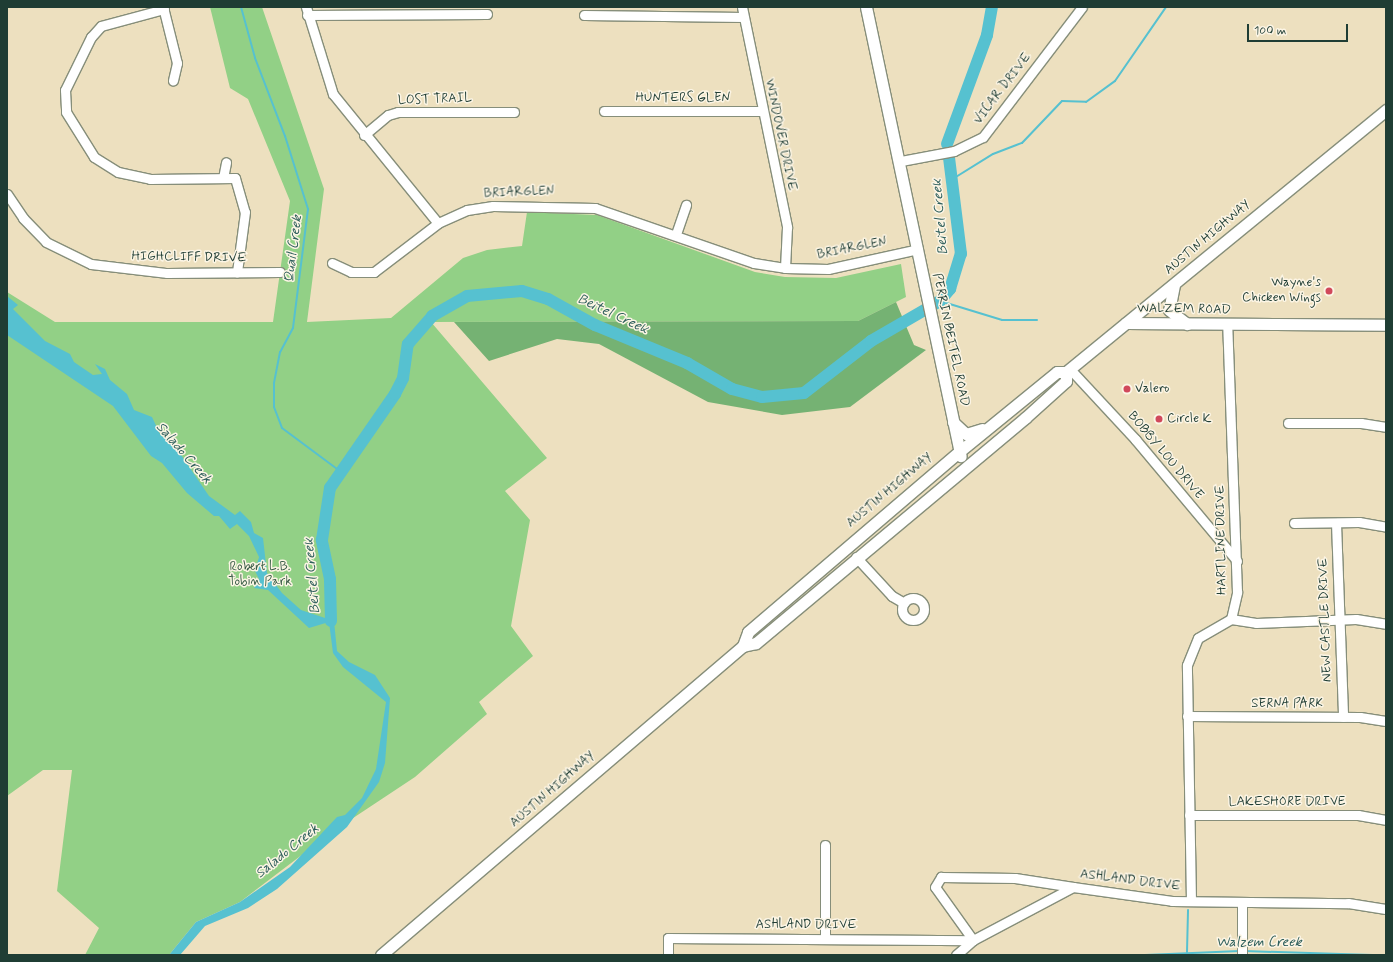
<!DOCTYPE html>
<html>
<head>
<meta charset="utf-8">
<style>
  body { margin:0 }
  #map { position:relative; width:1393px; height:962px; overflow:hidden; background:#ede0bf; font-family:Mynerve,sans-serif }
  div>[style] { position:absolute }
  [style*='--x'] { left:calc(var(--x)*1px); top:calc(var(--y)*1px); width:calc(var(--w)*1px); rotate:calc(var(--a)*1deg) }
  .green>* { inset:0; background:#92d086 }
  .forest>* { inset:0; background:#75b273 }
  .water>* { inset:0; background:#56c1d0 }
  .stream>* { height:2px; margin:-1px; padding:0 1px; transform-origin:1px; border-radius:1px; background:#56c1d0 }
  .river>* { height:12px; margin:-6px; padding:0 6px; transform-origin:6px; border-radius:6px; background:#56c1d0 }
  .roads { filter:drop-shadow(1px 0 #868e7a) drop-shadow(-1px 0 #868e7a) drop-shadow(0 1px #868e7a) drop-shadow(0 -1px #868e7a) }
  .minor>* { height:9px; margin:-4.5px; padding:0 4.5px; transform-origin:4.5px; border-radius:4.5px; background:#fff }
  .minor>.ring { margin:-4.5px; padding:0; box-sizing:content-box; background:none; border:9px solid #fff; border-radius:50% }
  .major>* { height:11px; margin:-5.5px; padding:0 5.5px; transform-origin:5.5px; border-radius:5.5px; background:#fff }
  .dots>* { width:11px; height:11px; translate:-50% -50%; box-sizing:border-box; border:2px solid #fcf5e5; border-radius:50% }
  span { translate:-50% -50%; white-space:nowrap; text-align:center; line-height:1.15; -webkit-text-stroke:3px #fcf5e5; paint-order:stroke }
  .street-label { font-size:13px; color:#1f3d34 }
  .poi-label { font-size:13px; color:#1f3d34 }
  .right { translate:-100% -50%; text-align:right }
  .left { translate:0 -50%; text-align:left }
  .park-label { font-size:13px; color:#365a44 }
  .water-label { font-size:14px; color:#2d5e5b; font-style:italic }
  .frame { position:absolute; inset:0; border:8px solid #1f3d34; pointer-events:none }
  .scale { position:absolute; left:1247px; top:24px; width:101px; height:18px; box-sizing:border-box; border:2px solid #1f3d34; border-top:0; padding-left:5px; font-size:12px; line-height:14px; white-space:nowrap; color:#1f3d34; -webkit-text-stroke:3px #fcf5e5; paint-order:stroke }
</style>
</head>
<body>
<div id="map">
  <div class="green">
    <div style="clip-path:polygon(210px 7px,262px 7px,324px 189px,307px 322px,391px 318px,463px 258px,487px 250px,522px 246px,527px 212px,597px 215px,755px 272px,785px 277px,836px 278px,901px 264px,906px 297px,858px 321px,431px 322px,547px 458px,505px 491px,530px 520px,511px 626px,533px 656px,479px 702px,487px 714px,415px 777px,332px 832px,240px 902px,196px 922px,169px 955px,85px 955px,99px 928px,57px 891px,72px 770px,43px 770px,7px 796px,7px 292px,55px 322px,273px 322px,290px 201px,248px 99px,230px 88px)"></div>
  </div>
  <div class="forest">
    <div style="clip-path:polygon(896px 302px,914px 345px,926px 350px,850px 407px,782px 415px,708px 402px,599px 344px,557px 339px,489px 361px,454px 322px,858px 321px)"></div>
  </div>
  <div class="water">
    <div style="clip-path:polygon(7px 296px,18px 305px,13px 309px,45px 341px,70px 354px,74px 362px,93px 375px,102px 374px,95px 364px,105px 369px,110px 380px,127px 394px,134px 410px,152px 417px,160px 434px,177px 449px,209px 496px,235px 515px,240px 511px,251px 522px,254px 533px,263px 538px,267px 573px,282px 593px,301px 610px,334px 621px,337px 651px,349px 662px,375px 675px,390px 698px,385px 763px,379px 782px,347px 827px,277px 889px,248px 908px,205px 926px,180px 955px,169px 955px,196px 922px,240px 902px,290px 867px,337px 817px,345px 815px,362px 798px,376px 769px,386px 702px,343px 667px,333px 653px,329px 622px,309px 628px,268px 590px,254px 588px,259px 579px,255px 571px,259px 557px,249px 536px,237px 524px,230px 529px,219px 516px,214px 516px,187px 493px,162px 463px,151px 456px,113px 406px,7px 335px)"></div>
  </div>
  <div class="stream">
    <div style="--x:241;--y:7;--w:53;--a:74.6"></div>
    <div style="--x:255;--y:58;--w:84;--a:69"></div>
    <div style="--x:285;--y:136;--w:77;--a:72.5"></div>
    <div style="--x:308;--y:209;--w:120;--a:97.2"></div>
    <div style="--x:293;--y:328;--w:27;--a:118"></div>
    <div style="--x:280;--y:352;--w:32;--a:101"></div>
    <div style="--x:274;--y:383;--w:24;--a:90"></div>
    <div style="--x:274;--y:407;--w:22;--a:69"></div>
    <div style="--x:282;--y:428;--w:72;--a:36.6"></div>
    <div style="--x:951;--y:180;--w:49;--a:-31.8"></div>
    <div style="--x:993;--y:154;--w:31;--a:-21"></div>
    <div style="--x:1022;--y:143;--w:58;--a:-46.4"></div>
    <div style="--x:1062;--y:101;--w:24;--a:2"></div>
    <div style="--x:1086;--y:102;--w:36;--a:-36"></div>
    <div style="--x:1115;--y:81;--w:90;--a:-55.4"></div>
    <div style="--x:940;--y:301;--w:65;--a:17"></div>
    <div style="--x:1002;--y:320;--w:35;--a:0"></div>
    <div style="--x:1244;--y:951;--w:129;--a:1.8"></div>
    <div style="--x:1187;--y:952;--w:42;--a:-88.6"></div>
    <div style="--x:1145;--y:955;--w:95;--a:-2.4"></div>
  </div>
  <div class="river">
    <div style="--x:947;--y:144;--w:116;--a:-69.8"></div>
    <div style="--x:987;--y:35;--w:28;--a:-80"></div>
    <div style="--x:331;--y:621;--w:42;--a:-91.4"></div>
    <div style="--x:330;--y:579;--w:40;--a:-102"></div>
    <div style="--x:322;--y:540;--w:53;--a:-81.3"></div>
    <div style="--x:330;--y:488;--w:114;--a:-55.3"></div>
    <div style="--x:395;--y:394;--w:18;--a:-63"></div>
    <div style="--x:403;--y:378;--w:34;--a:-82"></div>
    <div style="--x:408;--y:344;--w:37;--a:-49"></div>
    <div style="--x:432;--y:316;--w:40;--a:-29.7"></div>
    <div style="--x:467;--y:296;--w:55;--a:-5.2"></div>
    <div style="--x:522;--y:291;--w:27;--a:17"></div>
    <div style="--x:548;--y:299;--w:54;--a:29"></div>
    <div style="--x:595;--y:325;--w:100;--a:22.4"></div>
    <div style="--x:687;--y:363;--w:52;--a:30"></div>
    <div style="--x:732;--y:389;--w:31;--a:15"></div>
    <div style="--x:762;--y:397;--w:42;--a:-5.4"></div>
    <div style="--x:804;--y:393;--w:85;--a:-37.8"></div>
    <div style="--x:871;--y:341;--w:80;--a:-30.1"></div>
    <div style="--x:940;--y:301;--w:16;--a:-50"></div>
    <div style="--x:950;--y:289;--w:37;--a:-73"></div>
    <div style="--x:961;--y:254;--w:98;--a:-97.1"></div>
  </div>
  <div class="roads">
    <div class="minor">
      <div style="--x:163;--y:7;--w:58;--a:76"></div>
      <div style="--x:177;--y:63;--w:18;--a:103"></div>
      <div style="--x:306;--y:7;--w:91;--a:72.8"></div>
      <div style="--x:333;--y:94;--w:166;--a:50.9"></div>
      <div style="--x:742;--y:7;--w:225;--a:78.4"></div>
      <div style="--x:787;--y:227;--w:41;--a:92.8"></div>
      <div style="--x:164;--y:9;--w:65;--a:164.9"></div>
      <div style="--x:101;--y:26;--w:15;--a:132"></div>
      <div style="--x:91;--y:37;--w:59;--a:116.1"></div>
      <div style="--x:65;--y:90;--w:22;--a:87"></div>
      <div style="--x:66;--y:112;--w:53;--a:58.1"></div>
      <div style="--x:94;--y:157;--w:28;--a:32"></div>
      <div style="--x:118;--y:172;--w:33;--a:12"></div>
      <div style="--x:150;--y:179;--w:85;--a:-0.7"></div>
      <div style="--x:235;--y:178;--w:35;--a:74"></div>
      <div style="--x:245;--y:212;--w:61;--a:97.6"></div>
      <div style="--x:307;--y:15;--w:180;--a:-0.3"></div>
      <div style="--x:584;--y:15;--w:159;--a:0.7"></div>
      <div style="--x:604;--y:111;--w:158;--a:0"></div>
      <div style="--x:364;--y:135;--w:31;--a:-40"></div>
      <div style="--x:388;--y:115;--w:10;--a:-17"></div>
      <div style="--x:398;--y:112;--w:116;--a:0"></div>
      <div style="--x:901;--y:161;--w:54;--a:-10.7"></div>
      <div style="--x:954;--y:151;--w:32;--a:-26"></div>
      <div style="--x:983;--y:137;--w:163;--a:-52.7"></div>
      <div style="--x:223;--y:178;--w:16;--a:-79"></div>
      <div style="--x:7;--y:194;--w:29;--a:56"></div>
      <div style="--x:23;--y:218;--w:33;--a:46"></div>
      <div style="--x:46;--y:242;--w:50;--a:26.1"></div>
      <div style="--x:91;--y:264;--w:77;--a:6.8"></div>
      <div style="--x:167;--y:273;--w:113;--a:-0.5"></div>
      <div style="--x:676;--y:234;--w:31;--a:-71"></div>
      <div style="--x:332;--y:263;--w:21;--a:25"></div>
      <div style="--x:351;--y:272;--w:23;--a:0"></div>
      <div style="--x:374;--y:272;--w:81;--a:-37.4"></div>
      <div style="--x:438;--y:223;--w:32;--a:-24"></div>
      <div style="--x:467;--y:210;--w:26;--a:-9"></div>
      <div style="--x:493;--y:206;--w:102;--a:1.1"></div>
      <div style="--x:595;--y:208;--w:168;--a:19.1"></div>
      <div style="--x:754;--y:263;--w:31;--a:9"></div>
      <div style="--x:785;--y:268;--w:43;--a:1.3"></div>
      <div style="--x:828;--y:269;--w:92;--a:-12.5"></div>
      <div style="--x:1070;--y:369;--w:96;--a:47.1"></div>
      <div style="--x:1135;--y:439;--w:159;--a:50.1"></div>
      <div style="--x:1288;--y:423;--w:73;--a:0"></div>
      <div style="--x:1361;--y:423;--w:25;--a:9"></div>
      <div style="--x:1294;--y:523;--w:65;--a:-0.9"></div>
      <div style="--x:1359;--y:522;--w:27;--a:10"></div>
      <div style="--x:1336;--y:523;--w:194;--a:87.9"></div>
      <div style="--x:856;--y:557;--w:53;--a:47.3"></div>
      <div style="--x:892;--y:596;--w:14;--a:30"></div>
      <div class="ring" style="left:902px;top:598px;width:13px;height:13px"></div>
      <div style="--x:1231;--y:619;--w:25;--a:9"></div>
      <div style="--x:1256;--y:623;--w:100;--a:-2.3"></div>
      <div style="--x:1356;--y:619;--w:30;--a:9"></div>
      <div style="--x:1187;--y:716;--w:173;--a:0.3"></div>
      <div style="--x:1360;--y:717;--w:26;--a:9"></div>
      <div style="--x:1189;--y:815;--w:169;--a:0"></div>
      <div style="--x:1358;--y:815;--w:28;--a:10"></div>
      <div style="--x:1191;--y:901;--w:236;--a:-91"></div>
      <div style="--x:1187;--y:665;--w:29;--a:-68"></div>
      <div style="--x:1198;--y:638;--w:38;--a:-30"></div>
      <div style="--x:1231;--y:619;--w:28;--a:-77"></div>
      <div style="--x:1237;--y:592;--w:268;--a:-92.1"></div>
      <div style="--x:825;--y:938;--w:93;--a:-90"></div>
      <div style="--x:973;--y:940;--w:65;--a:-125.6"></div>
      <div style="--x:935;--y:887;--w:12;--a:-59"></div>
      <div style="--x:941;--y:877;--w:74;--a:0.8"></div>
      <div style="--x:1015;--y:878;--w:59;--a:8.8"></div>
      <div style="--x:668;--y:955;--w:17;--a:-90"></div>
      <div style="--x:668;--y:938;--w:305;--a:0.4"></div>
      <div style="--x:956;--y:955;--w:23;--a:-41"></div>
      <div style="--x:973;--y:940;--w:113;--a:-27.9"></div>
      <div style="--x:1073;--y:887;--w:100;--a:8"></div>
      <div style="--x:1172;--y:901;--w:176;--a:0.7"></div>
      <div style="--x:1348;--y:903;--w:38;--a:9"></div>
      <div style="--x:1242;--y:955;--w:52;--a:-90"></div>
    </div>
    <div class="major">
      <div style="--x:866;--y:7;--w:459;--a:78.1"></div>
      <div style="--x:1174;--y:285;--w:25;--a:101"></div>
      <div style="--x:1169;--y:310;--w:23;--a:38"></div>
      <div style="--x:1126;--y:323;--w:260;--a:0.4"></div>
      <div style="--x:953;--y:422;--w:18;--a:43"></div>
      <div style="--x:966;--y:434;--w:17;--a:-17"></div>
      <div style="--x:743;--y:646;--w:15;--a:-70"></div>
      <div style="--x:748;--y:632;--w:279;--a:-40.5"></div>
      <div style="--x:960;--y:451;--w:125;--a:-39.2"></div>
      <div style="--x:1057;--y:372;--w:9;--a:0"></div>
      <div style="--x:1066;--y:372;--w:414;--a:-39.3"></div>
      <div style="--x:381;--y:955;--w:476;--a:-40.5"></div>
      <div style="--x:743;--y:646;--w:13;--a:-13"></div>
      <div style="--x:756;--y:643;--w:351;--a:-39.9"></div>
      <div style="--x:1025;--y:418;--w:55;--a:-42.1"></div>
      <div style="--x:1066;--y:381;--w:9;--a:-90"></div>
    </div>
  </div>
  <div class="dots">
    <div style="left:1329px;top:291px;background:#d1495b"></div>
    <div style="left:1127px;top:389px;background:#d1495b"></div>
    <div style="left:1159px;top:419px;background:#d1495b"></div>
  </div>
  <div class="street-label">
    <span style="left:1003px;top:89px;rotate:-53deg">VICAR DRIVE</span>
    <span style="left:683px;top:98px">HUNTERS GLEN</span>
    <span style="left:435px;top:100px;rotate:-2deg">LOST TRAIL</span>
    <span style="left:780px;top:135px;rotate:78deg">WINDOVER DRIVE</span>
    <span style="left:519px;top:193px;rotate:-2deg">BRIARGLEN</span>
    <span style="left:1208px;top:238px;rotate:-40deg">AUSTIN HIGHWAY</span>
    <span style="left:852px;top:249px;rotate:-11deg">BRIARGLEN</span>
    <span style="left:189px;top:258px;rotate:1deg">HIGHCLIFF DRIVE</span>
    <span style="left:1184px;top:310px;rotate:1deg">WALZEM ROAD</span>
    <span style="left:950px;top:340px;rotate:78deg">PERRIN BEITEL ROAD</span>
    <span style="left:1165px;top:456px;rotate:50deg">BOBBY LOU DRIVE</span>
    <span style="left:890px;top:491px;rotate:-40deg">AUSTIN HIGHWAY</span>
    <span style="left:1222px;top:540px;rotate:-91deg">HARTLINE DRIVE</span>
    <span style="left:1326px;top:620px;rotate:-92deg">NEW CASTLE DRIVE</span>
    <span style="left:1287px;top:704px">SERNA PARK</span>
    <span style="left:553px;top:790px;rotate:-41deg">AUSTIN HIGHWAY</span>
    <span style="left:1287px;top:802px">LAKESHORE DRIVE</span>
    <span style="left:1130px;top:881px;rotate:7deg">ASHLAND DRIVE</span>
    <span style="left:806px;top:925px">ASHLAND DRIVE</span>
  </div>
  <div class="poi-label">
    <span class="right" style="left:1321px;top:291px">Wayne's<br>Chicken Wings</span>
    <span class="left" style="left:1135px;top:389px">Valero</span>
    <span class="left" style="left:1167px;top:419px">Circle K</span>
  </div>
  <div class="park-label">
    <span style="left:260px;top:575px">Robert L.B.<br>Tobin Park</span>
  </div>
  <div class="water-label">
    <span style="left:940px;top:217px;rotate:-95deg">Beitel Creek</span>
    <span style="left:293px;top:249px;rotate:-83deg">Quail Creek</span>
    <span style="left:613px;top:314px;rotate:25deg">Beitel Creek</span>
    <span style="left:184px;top:453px;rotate:49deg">Salado Creek</span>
    <span style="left:312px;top:576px;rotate:-95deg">Beitel Creek</span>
    <span style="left:287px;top:851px;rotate:-39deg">Salado Creek</span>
    <span style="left:1259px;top:942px">Walzem Creek</span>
  </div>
  <div class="frame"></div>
  <div class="scale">100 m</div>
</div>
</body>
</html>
